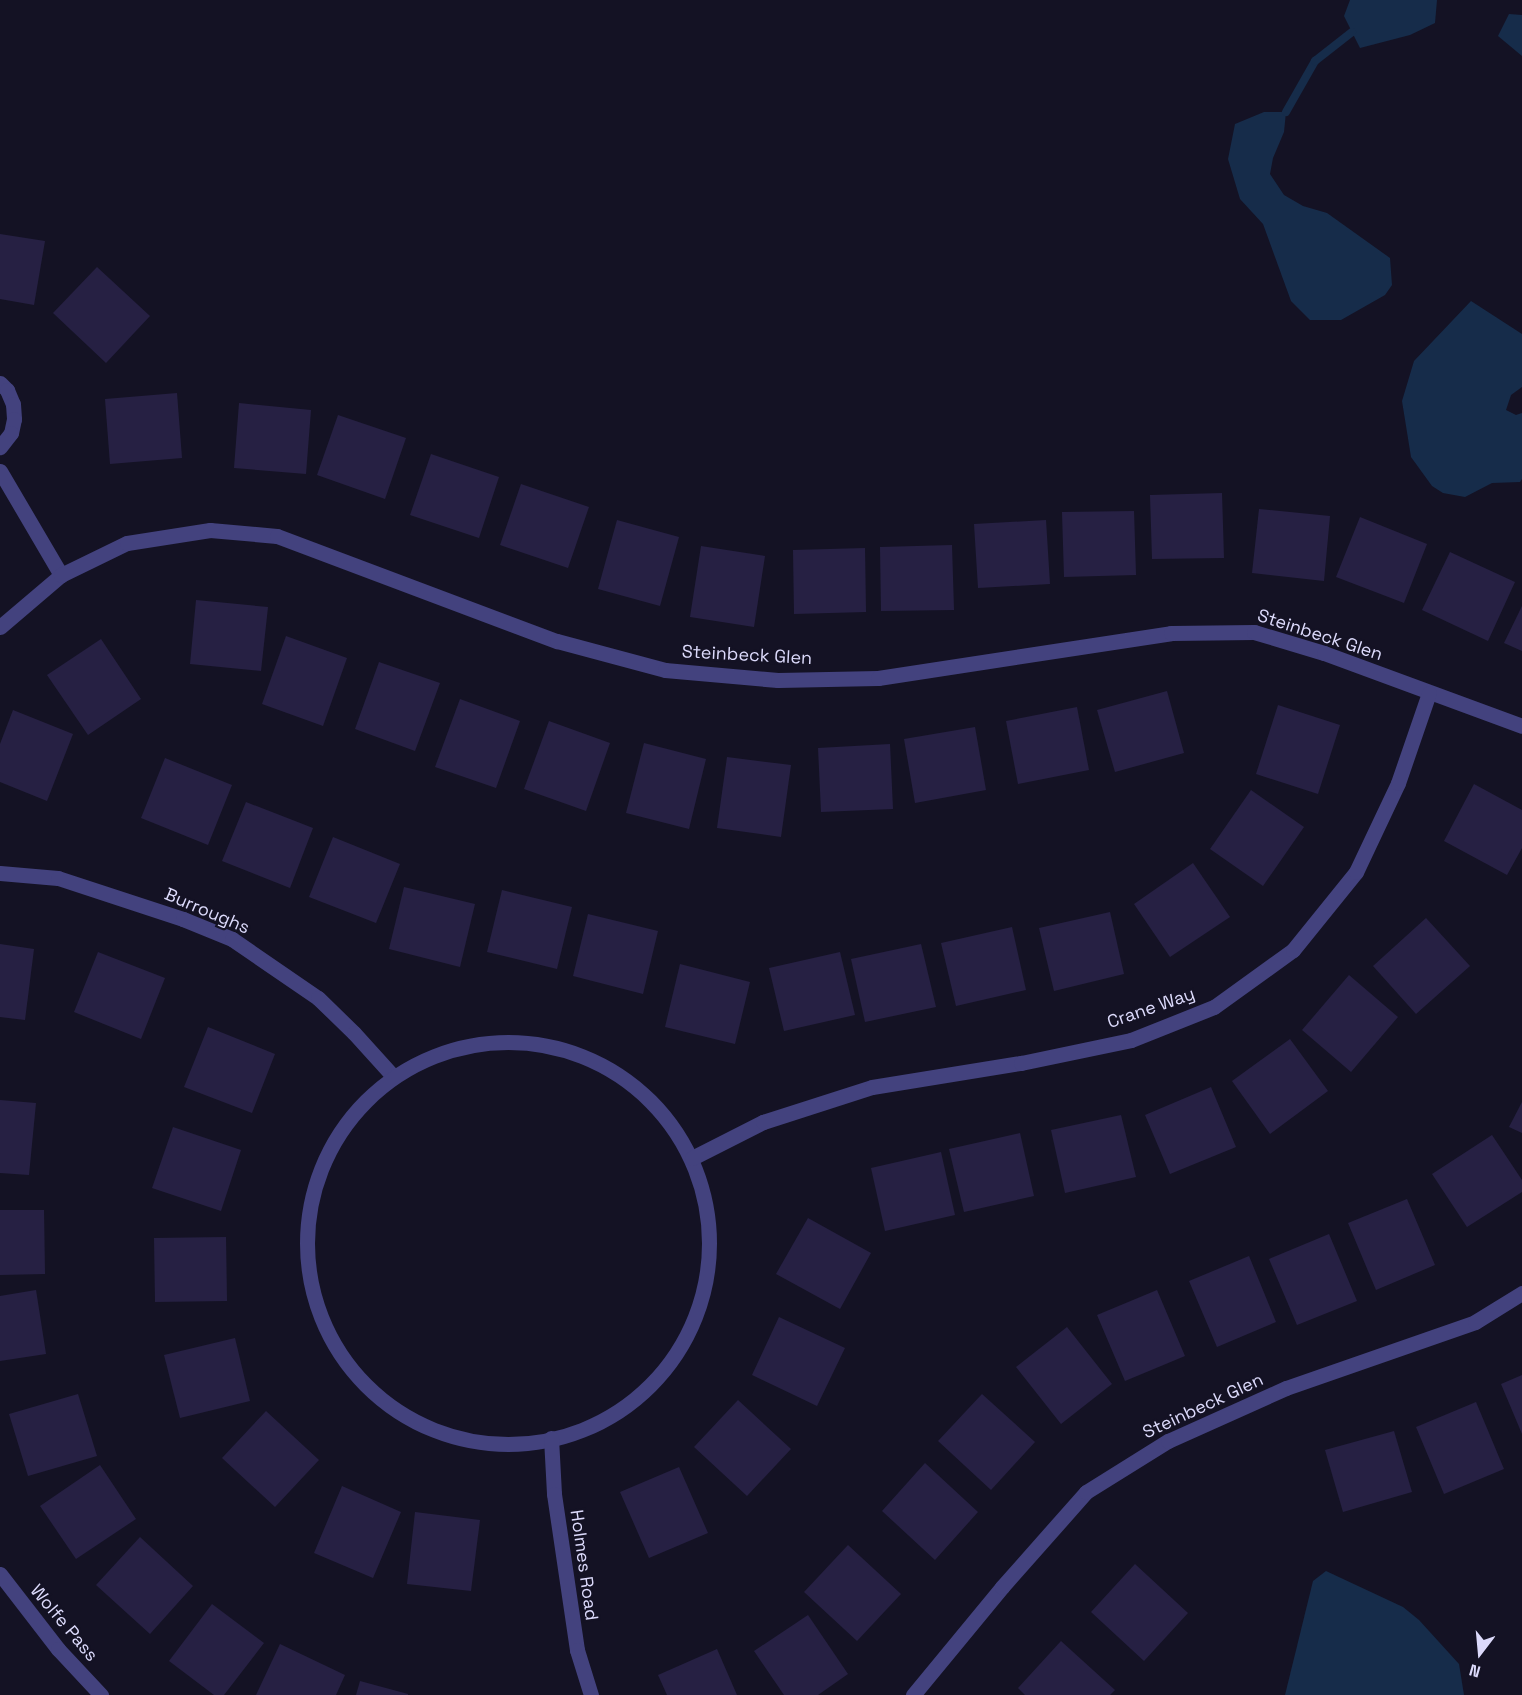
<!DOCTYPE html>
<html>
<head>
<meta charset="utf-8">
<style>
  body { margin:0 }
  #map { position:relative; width:1522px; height:1695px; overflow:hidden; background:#141224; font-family:"Space Grotesk",sans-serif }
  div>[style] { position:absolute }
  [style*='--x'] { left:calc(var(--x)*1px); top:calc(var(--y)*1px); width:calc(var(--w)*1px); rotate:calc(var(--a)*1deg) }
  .water>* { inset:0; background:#162c4a }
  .stream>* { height:8px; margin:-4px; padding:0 4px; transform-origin:4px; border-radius:4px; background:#162c4a }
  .building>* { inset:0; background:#262043 }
  .minor>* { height:15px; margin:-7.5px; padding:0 7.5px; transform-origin:7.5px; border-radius:7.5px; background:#43427e }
  .minor>.ring { margin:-7.5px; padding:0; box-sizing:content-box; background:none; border:15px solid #43427e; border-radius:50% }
  span { translate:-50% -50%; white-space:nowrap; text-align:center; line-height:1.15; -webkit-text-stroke:4.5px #141224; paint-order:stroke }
  .street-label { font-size:18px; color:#dcdafb }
  .north { position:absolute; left:1450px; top:1623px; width:60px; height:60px; -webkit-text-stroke:4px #141224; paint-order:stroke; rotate:196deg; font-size:16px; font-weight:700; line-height:24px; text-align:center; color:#dcdafb }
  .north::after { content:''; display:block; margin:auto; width:21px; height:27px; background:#dcdafb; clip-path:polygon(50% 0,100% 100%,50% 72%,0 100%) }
</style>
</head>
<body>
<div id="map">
  <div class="water">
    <div style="clip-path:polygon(1350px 0,1437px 0,1435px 23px,1410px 35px,1360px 48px,1344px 16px)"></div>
    <div style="clip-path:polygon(1509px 14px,1522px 15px,1522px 56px,1498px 36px)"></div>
    <div style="clip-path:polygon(1264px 112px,1286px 112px,1284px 132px,1273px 158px,1270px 174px,1284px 195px,1303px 206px,1327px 213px,1390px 258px,1392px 285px,1385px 295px,1341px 320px,1310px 320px,1291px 301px,1263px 224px,1240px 199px,1228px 159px,1235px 124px)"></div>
    <div style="clip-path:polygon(1471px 301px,1522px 334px,1522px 387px,1511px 395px,1506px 410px,1516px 415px,1522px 413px,1522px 479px,1520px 482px,1492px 483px,1465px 497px,1443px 493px,1432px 486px,1411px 457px,1402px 401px,1414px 361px)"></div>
    <div style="clip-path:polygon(1326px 1571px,1403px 1607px,1419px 1620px,1459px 1664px,1464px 1695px,1285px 1695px,1313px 1581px)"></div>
  </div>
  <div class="stream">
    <div style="--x:1286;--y:112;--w:59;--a:-60.4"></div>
    <div style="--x:1315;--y:61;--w:47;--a:-38.1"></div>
  </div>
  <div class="building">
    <div style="clip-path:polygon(0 234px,45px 241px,34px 305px,0 299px)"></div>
    <div style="clip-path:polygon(97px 267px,150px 316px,106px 363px,53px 313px)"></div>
    <div style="clip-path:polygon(177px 393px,182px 458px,110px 464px,105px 399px)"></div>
    <div style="clip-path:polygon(239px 403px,311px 410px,306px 474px,234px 468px)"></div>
    <div style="clip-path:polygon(338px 415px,406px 438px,385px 499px,317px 475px)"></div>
    <div style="clip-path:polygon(431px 454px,499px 477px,479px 538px,410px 515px)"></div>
    <div style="clip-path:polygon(521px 484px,589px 507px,568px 568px,500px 545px)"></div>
    <div style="clip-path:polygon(1222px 493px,1224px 558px,1152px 559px,1150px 495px)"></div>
    <div style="clip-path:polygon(1259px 509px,1330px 516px,1324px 581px,1252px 573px)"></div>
    <div style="clip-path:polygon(1134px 511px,1136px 575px,1064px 577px,1062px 512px)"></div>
    <div style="clip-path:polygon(1360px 517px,1427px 544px,1404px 603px,1336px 577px)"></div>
    <div style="clip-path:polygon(617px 520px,679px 537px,660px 606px,598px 589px)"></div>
    <div style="clip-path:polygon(1046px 520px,1050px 584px,978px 588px,974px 524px)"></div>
    <div style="clip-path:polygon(952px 545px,954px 610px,881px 611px,880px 547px)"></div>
    <div style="clip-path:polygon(701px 546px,765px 556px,754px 627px,690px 617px)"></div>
    <div style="clip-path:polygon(865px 548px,866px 612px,794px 614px,793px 550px)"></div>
    <div style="clip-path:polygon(1450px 552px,1515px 582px,1488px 641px,1422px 610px)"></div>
    <div style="clip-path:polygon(196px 600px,268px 607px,261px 671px,190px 664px)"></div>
    <div style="clip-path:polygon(1522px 606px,1522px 651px,1504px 643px)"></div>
    <div style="clip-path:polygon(286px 636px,347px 658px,323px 726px,262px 704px)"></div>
    <div style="clip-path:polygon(101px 639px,141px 699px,88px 735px,47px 675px)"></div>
    <div style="clip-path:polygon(379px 662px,440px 683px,415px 751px,355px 729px)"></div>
    <div style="clip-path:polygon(1167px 691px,1184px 753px,1115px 772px,1097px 710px)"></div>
    <div style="clip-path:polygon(460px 699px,520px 721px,496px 788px,435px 767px)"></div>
    <div style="clip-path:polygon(1278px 705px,1340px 725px,1318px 794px,1256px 774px)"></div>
    <div style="clip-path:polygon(1077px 707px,1089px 770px,1018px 784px,1006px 721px)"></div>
    <div style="clip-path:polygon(13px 710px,73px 734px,47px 801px,0 782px,0 744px)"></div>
    <div style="clip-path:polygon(549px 721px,610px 743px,586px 811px,524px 789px)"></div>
    <div style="clip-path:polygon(975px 727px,986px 790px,915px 803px,904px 739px)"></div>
    <div style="clip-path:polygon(644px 743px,706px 759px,689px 829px,626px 813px)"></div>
    <div style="clip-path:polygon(890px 744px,893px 809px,821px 812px,818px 748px)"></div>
    <div style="clip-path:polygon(727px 757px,791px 765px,781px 837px,717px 828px)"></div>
    <div style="clip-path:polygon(165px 758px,232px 785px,208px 845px,141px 818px)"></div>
    <div style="clip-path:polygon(1474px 784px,1522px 810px,1522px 848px,1507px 875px,1444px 841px)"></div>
    <div style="clip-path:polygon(1251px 790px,1304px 827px,1263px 886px,1210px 849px)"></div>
    <div style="clip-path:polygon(246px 802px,313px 828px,290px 888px,222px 861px)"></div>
    <div style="clip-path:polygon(333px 837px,400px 864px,376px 923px,309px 897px)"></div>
    <div style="clip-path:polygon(1193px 863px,1230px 917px,1170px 957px,1134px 904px)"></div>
    <div style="clip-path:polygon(404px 887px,475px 904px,460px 967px,389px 949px)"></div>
    <div style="clip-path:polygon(502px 890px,572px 907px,557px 969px,487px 952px)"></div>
    <div style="clip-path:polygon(1110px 912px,1124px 974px,1054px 991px,1039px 928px)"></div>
    <div style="clip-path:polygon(588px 914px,658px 931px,643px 994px,573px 976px)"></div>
    <div style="clip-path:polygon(1426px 918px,1470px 966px,1416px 1014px,1373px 966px)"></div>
    <div style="clip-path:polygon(1012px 927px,1026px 990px,956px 1006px,941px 943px)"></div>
    <div style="clip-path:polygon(0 944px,34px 949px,25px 1020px,0 1017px)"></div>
    <div style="clip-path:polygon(921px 944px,936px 1007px,865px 1022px,851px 959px)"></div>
    <div style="clip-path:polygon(98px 952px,165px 978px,141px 1039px,74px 1012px)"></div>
    <div style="clip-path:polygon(840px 952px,855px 1015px,784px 1031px,769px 968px)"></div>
    <div style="clip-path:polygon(680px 964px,750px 982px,735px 1044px,665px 1027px)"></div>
    <div style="clip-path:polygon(1349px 975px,1398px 1017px,1351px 1072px,1302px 1030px)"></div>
    <div style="clip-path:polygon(208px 1027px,275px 1054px,252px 1113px,184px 1087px)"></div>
    <div style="clip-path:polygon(1290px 1039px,1328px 1091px,1270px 1134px,1232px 1081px)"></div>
    <div style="clip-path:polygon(1211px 1087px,1236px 1147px,1170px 1174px,1145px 1115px)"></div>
    <div style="clip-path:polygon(0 1100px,36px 1103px,29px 1175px,0 1173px)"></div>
    <div style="clip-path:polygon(1522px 1102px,1522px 1133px,1509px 1127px)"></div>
    <div style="clip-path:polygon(1121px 1115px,1136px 1177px,1065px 1193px,1051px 1130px)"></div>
    <div style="clip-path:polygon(173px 1127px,241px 1150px,221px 1211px,152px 1188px)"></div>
    <div style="clip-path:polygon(1020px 1133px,1034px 1196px,964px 1212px,949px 1149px)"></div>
    <div style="clip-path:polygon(1492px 1135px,1522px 1180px,1522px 1192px,1467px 1227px,1432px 1174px)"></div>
    <div style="clip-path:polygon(941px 1152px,955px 1215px,885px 1231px,871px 1168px)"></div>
    <div style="clip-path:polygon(1407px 1199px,1435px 1265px,1376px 1290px,1348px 1223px)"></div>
    <div style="clip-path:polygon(0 1210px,44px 1210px,45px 1274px,0 1275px)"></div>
    <div style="clip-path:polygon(808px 1218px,871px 1253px,840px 1309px,776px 1274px)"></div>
    <div style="clip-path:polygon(1329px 1234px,1357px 1301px,1297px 1325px,1269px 1259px)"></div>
    <div style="clip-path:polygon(226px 1237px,227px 1301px,155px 1302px,154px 1238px)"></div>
    <div style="clip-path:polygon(1249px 1256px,1276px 1322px,1217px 1347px,1189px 1281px)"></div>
    <div style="clip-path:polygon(36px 1290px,46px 1354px,0 1361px,0 1296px)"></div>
    <div style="clip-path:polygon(1157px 1290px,1185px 1356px,1125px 1381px,1097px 1315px)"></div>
    <div style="clip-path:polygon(779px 1317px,845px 1348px,817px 1406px,752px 1375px)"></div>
    <div style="clip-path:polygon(1067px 1327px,1112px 1384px,1061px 1424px,1016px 1367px)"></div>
    <div style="clip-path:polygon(235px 1338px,250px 1401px,180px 1418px,164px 1355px)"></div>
    <div style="clip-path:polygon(1522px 1375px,1522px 1434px,1501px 1384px)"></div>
    <div style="clip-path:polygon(78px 1394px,97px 1456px,28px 1476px,9px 1414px)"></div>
    <div style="clip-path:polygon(982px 1394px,1035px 1442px,991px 1490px,938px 1441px)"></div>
    <div style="clip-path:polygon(738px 1400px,791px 1449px,747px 1496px,694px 1447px)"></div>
    <div style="clip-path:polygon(1476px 1402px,1504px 1469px,1444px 1494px,1416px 1427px)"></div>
    <div style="clip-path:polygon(266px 1411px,319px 1460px,275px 1507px,222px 1458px)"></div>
    <div style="clip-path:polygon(1394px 1431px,1412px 1492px,1343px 1512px,1325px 1450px)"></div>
    <div style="clip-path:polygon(925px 1463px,978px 1512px,935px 1560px,882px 1511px)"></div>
    <div style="clip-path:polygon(100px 1465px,136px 1519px,76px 1559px,40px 1506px)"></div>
    <div style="clip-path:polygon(679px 1467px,708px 1533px,649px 1558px,620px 1492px)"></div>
    <div style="clip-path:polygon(342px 1486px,401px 1512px,373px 1578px,314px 1553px)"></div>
    <div style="clip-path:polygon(415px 1512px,480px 1520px,471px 1591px,407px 1584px)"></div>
    <div style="clip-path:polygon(140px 1537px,193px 1586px,150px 1634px,96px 1585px)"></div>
    <div style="clip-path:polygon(848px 1545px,901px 1594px,857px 1641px,804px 1592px)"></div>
    <div style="clip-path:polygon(1135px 1564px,1188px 1613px,1144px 1661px,1091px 1612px)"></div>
    <div style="clip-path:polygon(212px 1604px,264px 1643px,224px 1695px,214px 1695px,169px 1661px)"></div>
    <div style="clip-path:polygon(808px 1615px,848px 1674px,818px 1695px,784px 1695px,754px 1651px)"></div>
    <div style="clip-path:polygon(1061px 1641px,1115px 1690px,1110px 1695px,1025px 1695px,1018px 1688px)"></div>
    <div style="clip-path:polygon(280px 1644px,345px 1675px,336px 1695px,256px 1695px)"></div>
    <div style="clip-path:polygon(717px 1649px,737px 1695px,667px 1695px,658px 1675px)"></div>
    <div style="clip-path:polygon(360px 1681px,408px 1694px,408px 1695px,356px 1695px)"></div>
  </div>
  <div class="minor">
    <div style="--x:0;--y:383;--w:10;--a:45"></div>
    <div style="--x:7;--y:390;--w:15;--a:67"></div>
    <div style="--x:13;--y:404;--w:15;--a:86"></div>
    <div style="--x:14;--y:419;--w:14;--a:102"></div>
    <div style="--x:11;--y:433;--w:18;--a:128"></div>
    <div style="--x:0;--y:471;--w:121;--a:59.6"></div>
    <div style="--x:0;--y:627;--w:80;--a:-40.4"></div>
    <div style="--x:61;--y:575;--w:73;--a:-25.9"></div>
    <div style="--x:127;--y:543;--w:84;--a:-8.9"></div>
    <div style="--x:210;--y:530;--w:67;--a:5.1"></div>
    <div style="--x:277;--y:536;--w:299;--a:20.6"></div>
    <div style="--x:557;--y:641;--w:112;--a:15"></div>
    <div style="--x:665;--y:670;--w:113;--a:5.1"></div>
    <div style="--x:778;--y:680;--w:100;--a:-1.1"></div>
    <div style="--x:878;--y:678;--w:296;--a:-8.7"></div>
    <div style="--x:1171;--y:633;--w:83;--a:-0.7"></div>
    <div style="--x:1254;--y:632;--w:73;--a:16.7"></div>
    <div style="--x:1324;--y:653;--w:211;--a:20.2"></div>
    <div style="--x:0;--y:873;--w:58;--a:4.9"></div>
    <div style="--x:58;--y:878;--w:132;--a:18.2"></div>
    <div style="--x:183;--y:919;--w:53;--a:22.2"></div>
    <div style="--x:232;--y:939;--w:104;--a:34.5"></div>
    <div style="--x:318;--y:998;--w:50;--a:44.2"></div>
    <div style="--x:354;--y:1033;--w:55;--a:47.9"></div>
    <div class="ring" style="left:307px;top:1042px;width:387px;height:387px"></div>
    <div style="--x:692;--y:1158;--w:80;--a:-26.9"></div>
    <div style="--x:763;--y:1122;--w:114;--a:-17.8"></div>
    <div style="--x:872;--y:1087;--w:151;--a:-9.2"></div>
    <div style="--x:1021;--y:1063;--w:112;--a:-11.8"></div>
    <div style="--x:1131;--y:1040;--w:89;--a:-21.7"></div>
    <div style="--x:1214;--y:1007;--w:97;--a:-35.8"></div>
    <div style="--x:1293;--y:950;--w:100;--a:-51.1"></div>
    <div style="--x:1356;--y:872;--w:98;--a:-64.7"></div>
    <div style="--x:1398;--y:783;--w:95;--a:-71"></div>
    <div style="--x:551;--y:1438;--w:56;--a:86.9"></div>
    <div style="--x:554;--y:1494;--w:158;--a:81.6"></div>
    <div style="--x:577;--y:1650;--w:47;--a:72.7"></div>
    <div style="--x:0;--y:1574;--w:95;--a:52.3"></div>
    <div style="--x:58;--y:1649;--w:63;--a:46.9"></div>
    <div style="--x:913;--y:1695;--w:140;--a:-50.5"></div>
    <div style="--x:1002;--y:1587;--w:127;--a:-48.5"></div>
    <div style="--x:1086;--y:1492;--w:97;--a:-31.9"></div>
    <div style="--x:1168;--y:1441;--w:129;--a:-24.2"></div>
    <div style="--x:1286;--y:1388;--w:200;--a:-19.2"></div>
    <div style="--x:1475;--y:1322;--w:55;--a:-31.7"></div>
  </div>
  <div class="street-label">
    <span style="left:1320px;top:635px;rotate:18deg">Steinbeck Glen</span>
    <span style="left:747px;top:655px;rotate:3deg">Steinbeck Glen</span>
    <span style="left:207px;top:911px;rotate:23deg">Burroughs</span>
    <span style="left:1151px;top:1008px;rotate:-19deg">Crane Way</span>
    <span style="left:1203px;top:1406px;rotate:-25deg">Steinbeck Glen</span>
    <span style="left:584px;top:1565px;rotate:82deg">Holmes Road</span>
    <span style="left:64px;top:1623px;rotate:50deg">Wolfe Pass</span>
  </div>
  <div class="north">N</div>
</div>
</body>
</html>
